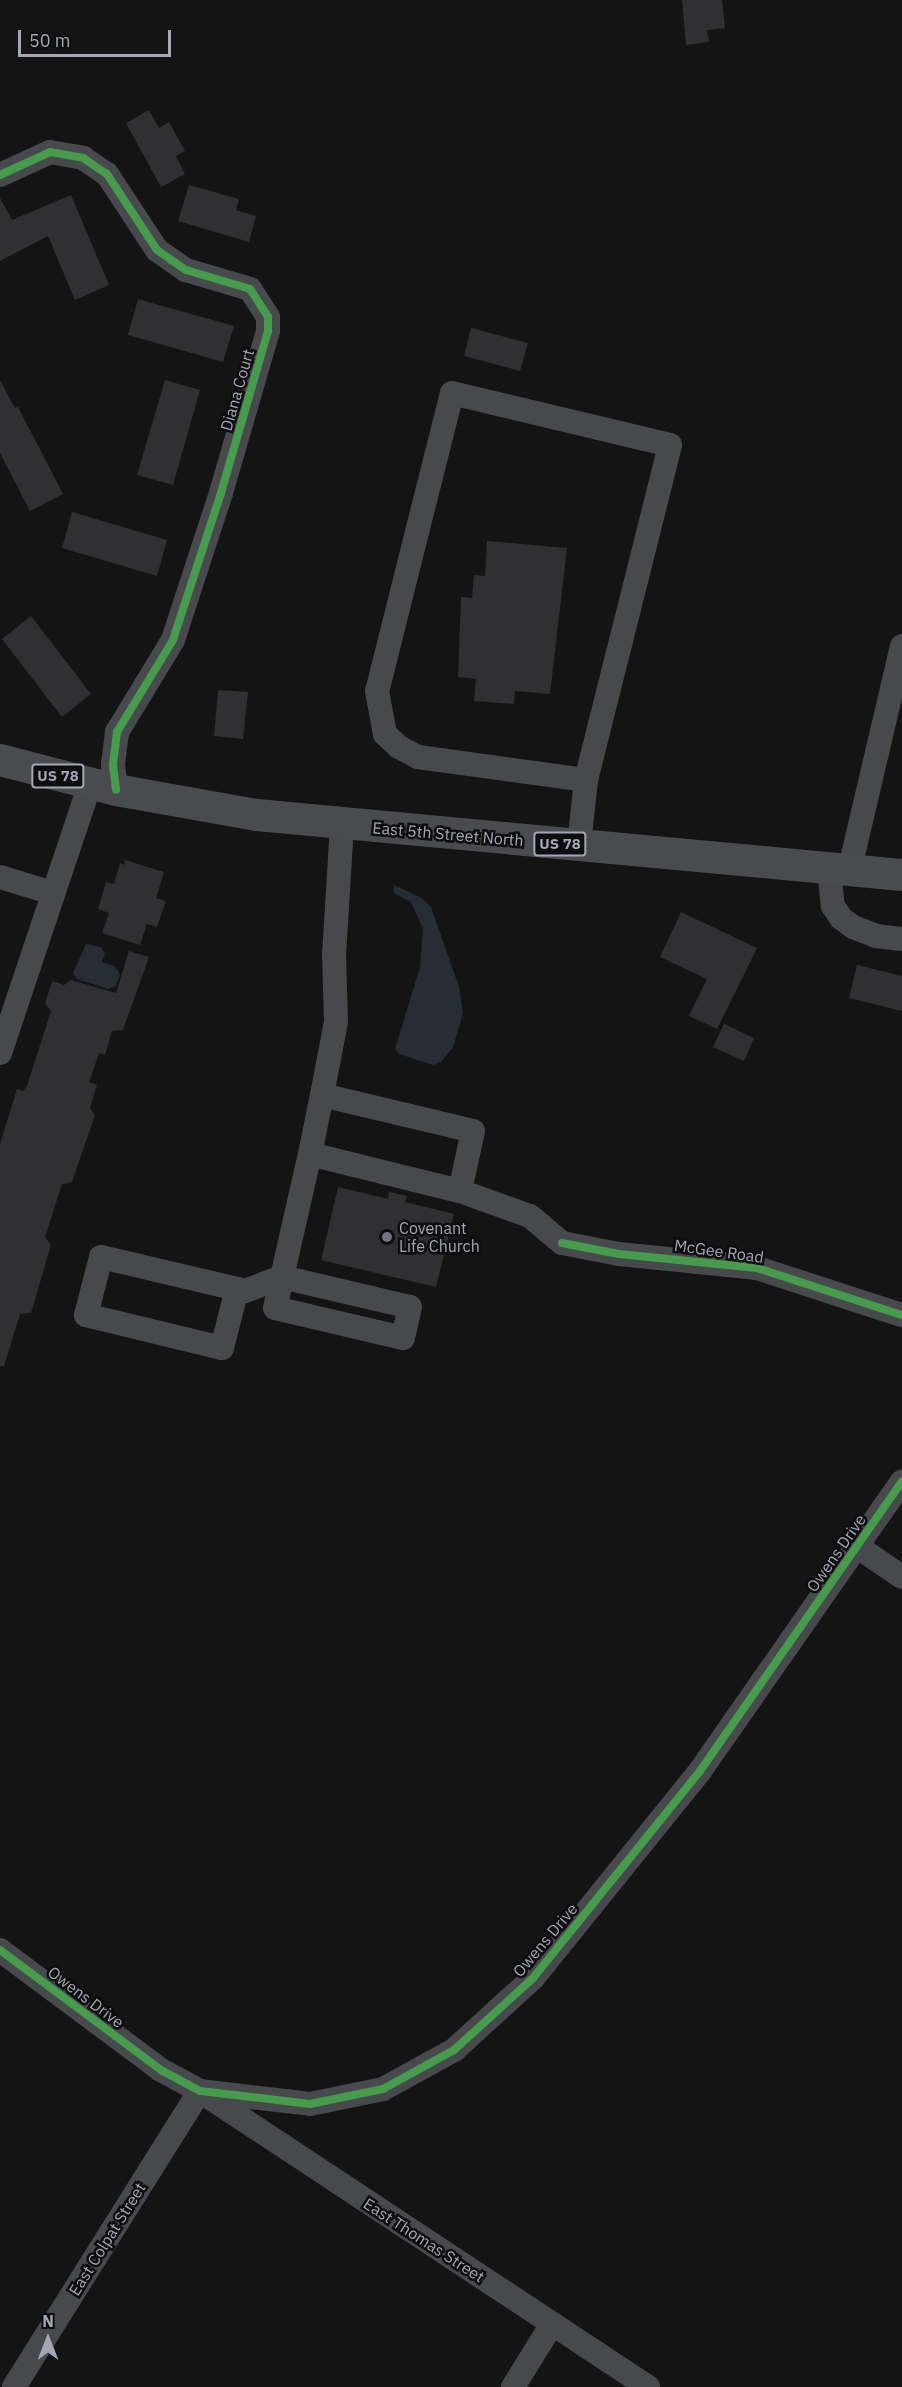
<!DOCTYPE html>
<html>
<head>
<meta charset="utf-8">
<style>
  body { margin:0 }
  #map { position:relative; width:902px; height:2387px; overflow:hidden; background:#141414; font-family:"IBM Plex Sans",sans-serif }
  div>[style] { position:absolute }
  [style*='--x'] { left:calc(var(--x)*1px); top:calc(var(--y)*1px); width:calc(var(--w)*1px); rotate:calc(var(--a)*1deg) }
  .water>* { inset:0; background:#272d35 }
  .building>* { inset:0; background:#303032 }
  .minor>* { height:24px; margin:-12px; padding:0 12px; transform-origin:12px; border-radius:12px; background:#48494d }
  .major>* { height:32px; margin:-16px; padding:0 16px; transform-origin:16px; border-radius:16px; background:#4a4b4f }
  .cycleway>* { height:8px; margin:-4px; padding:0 4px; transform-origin:4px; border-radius:4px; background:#469c4c }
  .dots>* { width:16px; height:16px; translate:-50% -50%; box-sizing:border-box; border:3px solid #0e0e10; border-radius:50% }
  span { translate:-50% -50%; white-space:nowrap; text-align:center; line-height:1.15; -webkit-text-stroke:5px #0e0e10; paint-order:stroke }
  .shield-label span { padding:2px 4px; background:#0e0e10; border:2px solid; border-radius:4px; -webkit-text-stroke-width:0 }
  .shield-label { font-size:15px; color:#a4a7b5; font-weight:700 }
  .street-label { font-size:16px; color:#a4a7b5 }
  .poi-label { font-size:16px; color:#a4a7b5 }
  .left { translate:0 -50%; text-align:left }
  .north { position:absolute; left:18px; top:2309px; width:60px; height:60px; -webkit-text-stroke:4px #0e0e10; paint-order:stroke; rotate:0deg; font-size:16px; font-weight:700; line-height:24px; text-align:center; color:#a4a7b5 }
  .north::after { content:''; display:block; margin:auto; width:21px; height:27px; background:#a4a7b5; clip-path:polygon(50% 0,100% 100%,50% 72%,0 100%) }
  .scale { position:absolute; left:18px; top:30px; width:153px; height:27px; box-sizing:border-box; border:3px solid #a4a7b5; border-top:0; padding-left:8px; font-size:18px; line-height:21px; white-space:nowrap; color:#a4a7b5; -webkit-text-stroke:4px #0e0e10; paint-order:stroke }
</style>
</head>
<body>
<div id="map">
  <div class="water">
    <div style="clip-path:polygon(394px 885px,422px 898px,431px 907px,459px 987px,463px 1013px,453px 1047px,441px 1062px,433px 1065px,399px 1054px,395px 1049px,420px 967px,423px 929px,411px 902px,394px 893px)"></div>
    <div style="clip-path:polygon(86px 944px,101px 947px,105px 954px,102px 962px,115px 966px,120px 974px,116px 986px,108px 989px,77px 979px,73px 973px)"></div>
  </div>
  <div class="building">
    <div style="clip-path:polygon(682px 0,722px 0,725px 28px,707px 30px,709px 42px,686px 45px)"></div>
    <div style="clip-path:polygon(149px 110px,159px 128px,169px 122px,185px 151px,176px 156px,185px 174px,161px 187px,126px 123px)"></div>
    <div style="clip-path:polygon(189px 185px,239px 199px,236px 210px,256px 216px,249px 242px,178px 221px)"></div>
    <div style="clip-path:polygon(71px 195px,109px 285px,75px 300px,48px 236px,0 261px,0 198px,12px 220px)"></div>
    <div style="clip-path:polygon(138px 299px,234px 326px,223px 362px,128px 335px)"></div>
    <div style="clip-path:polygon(471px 328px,528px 343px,520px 371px,464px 356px)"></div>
    <div style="clip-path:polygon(0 380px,15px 408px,18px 407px,63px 494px,30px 511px,0 453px)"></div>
    <div style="clip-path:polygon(165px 380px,200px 390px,173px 485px,137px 475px)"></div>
    <div style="clip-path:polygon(72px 512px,167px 540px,157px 576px,62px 548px)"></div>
    <div style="clip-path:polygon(487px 541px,567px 548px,550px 694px,515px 691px,514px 704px,474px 701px,476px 679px,458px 677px,461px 597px,472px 598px,474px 575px,485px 576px)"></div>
    <div style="clip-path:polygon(31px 616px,91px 694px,62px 717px,2px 639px)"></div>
    <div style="clip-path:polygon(218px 690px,248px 692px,243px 739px,214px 736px)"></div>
    <div style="clip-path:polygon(125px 860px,164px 872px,156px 898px,166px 901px,157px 927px,147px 924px,140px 945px,102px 933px,109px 913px,98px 909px,106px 882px,114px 884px,120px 863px,124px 865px)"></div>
    <div style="clip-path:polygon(681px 912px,757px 948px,717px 1029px,689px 1016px,707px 979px,660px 957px)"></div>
    <div style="clip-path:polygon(129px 951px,149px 957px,123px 1030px,112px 1031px,105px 1055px,99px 1053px,89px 1082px,97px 1085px,90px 1108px,95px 1115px,72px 1182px,62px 1184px,45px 1237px,51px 1245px,31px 1313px,20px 1314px,4px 1366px,0 1366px,0 1144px,17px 1089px,23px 1091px,27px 1086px,51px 1011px,45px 1004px,52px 981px,64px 985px,71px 980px,116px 993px)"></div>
    <div style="clip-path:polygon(857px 965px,902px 976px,902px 1011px,849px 998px)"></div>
    <div style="clip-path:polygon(724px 1024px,754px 1038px,744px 1061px,713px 1047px)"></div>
    <div style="clip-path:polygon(338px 1187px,388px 1199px,389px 1192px,407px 1196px,405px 1202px,454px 1214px,436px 1287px,321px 1260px)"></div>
  </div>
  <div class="minor">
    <div style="--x:0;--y:175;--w:55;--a:-24.7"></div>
    <div style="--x:50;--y:152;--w:34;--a:10"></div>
    <div style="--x:83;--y:158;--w:29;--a:34"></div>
    <div style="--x:107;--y:174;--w:91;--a:56.7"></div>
    <div style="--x:157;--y:250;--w:35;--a:35"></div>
    <div style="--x:186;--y:270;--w:67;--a:16.5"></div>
    <div style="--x:250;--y:289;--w:33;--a:57"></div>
    <div style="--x:268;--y:317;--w:14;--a:90"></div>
    <div style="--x:268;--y:331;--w:169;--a:106.2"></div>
    <div style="--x:221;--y:493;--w:155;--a:108.1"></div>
    <div style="--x:173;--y:640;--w:108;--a:121.3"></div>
    <div style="--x:117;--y:732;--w:33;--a:97"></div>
    <div style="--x:113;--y:765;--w:25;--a:83"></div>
    <div style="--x:342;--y:825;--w:129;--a:93.5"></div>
    <div style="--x:334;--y:954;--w:68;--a:88.3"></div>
    <div style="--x:336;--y:1022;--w:74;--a:100.9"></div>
    <div style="--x:322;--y:1095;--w:155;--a:13.4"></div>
    <div style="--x:473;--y:1131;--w:61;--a:102.2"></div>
    <div style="--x:460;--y:1191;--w:74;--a:19.7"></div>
    <div style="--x:530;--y:1216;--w:42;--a:40.2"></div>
    <div style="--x:562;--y:1243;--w:58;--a:10.9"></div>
    <div style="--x:619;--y:1254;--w:139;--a:5.8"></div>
    <div style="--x:757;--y:1268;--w:152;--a:18"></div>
    <div style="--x:579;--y:845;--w:65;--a:-83.9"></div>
    <div style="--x:586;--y:780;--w:345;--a:-75.9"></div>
    <div style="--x:670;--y:445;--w:224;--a:-166.6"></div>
    <div style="--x:452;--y:393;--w:307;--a:104.1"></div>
    <div style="--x:377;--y:691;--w:44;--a:79.5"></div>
    <div style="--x:385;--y:734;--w:19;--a:43"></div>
    <div style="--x:399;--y:747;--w:21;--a:28"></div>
    <div style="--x:418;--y:757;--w:170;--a:7.8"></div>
    <div style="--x:829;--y:870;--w:36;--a:84"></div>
    <div style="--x:833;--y:906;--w:14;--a:56"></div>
    <div style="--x:841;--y:918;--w:15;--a:37"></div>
    <div style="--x:853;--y:927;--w:25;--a:21"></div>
    <div style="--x:876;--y:936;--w:26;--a:7"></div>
    <div style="--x:849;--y:872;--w:232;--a:-76.8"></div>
    <div style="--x:0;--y:877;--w:55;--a:16.8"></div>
    <div style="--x:0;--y:1053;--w:284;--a:-71.5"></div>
    <div style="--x:310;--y:1154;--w:154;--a:13.9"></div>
    <div style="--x:237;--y:1289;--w:61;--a:104.3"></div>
    <div style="--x:222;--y:1348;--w:140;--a:-166.4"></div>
    <div style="--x:86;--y:1315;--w:60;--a:-75.5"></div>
    <div style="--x:101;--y:1257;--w:140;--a:13.2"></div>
    <div style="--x:237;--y:1289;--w:8;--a:14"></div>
    <div style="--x:245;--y:1291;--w:40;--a:-21"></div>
    <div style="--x:282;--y:1277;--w:131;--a:13.2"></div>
    <div style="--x:410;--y:1307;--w:32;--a:103"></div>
    <div style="--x:403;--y:1338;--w:131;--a:-166.8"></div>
    <div style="--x:275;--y:1308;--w:32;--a:-77"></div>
    <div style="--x:282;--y:1277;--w:126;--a:-77.2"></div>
    <div style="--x:310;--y:1154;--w:60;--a:-78.5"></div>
    <div style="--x:858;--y:1547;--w:53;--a:34.3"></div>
    <div style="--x:0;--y:1950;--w:201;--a:36.7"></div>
    <div style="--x:161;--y:2070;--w:44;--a:28.3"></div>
    <div style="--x:200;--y:2091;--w:111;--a:6.7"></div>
    <div style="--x:310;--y:2104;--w:75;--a:-11.6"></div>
    <div style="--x:383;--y:2089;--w:81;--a:-28.8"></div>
    <div style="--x:454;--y:2050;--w:107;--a:-42.3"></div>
    <div style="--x:533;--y:1978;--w:266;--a:-51.1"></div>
    <div style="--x:700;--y:1771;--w:353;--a:-55.1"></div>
    <div style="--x:14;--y:2387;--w:350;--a:-57.9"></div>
    <div style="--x:200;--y:2091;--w:537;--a:33.45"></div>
    <div style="--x:513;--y:2387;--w:74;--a:-58.2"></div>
  </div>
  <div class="major">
    <div style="--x:0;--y:760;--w:120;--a:14.5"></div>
    <div style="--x:116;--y:790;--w:143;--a:10.1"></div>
    <div style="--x:257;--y:815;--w:648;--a:5.31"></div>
  </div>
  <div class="cycleway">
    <div style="--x:0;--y:175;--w:55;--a:-24.7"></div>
    <div style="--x:50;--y:152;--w:34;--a:10"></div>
    <div style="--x:83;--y:158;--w:29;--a:34"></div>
    <div style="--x:107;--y:174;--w:91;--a:56.7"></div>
    <div style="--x:157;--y:250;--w:35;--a:35"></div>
    <div style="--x:186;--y:270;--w:67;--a:16.5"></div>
    <div style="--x:250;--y:289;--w:33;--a:57"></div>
    <div style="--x:268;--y:317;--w:14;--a:90"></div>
    <div style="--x:268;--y:331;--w:169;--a:106.2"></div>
    <div style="--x:221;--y:493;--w:155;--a:108.1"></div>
    <div style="--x:173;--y:640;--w:108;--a:121.3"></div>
    <div style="--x:117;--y:732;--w:33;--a:97"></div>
    <div style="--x:113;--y:765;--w:25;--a:83"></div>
    <div style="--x:562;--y:1243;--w:58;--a:10.9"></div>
    <div style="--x:619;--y:1254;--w:139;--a:5.8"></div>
    <div style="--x:757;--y:1268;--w:152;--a:18"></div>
    <div style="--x:0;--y:1950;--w:201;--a:36.7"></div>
    <div style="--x:161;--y:2070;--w:44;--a:28.3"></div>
    <div style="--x:200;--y:2091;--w:111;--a:6.7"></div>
    <div style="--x:310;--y:2104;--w:75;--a:-11.6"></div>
    <div style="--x:383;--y:2089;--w:81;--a:-28.8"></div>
    <div style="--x:454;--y:2050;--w:107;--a:-42.3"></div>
    <div style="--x:533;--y:1978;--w:266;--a:-51.1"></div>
    <div style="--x:700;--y:1771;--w:353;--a:-55.1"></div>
  </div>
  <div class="dots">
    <div style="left:387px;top:1237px;background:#72747d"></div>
  </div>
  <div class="shield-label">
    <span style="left:58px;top:776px">US 78</span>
    <span style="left:560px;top:844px">US 78</span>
  </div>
  <div class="street-label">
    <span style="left:237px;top:390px;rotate:-74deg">Diana Court</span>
    <span style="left:448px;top:834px;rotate:5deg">East 5th Street North</span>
    <span style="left:719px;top:1251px;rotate:8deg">McGee Road</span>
    <span style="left:836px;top:1553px;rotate:-55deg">Owens Drive</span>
    <span style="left:545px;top:1940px;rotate:-50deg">Owens Drive</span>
    <span style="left:86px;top:1997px;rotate:37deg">Owens Drive</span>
    <span style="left:107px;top:2239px;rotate:-58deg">East Colpat Street</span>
    <span style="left:424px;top:2240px;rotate:33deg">East Thomas Street</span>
  </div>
  <div class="poi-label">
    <span class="left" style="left:399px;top:1237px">Covenant<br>Life Church</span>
  </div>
  <div class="north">N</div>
  <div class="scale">50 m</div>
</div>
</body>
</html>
